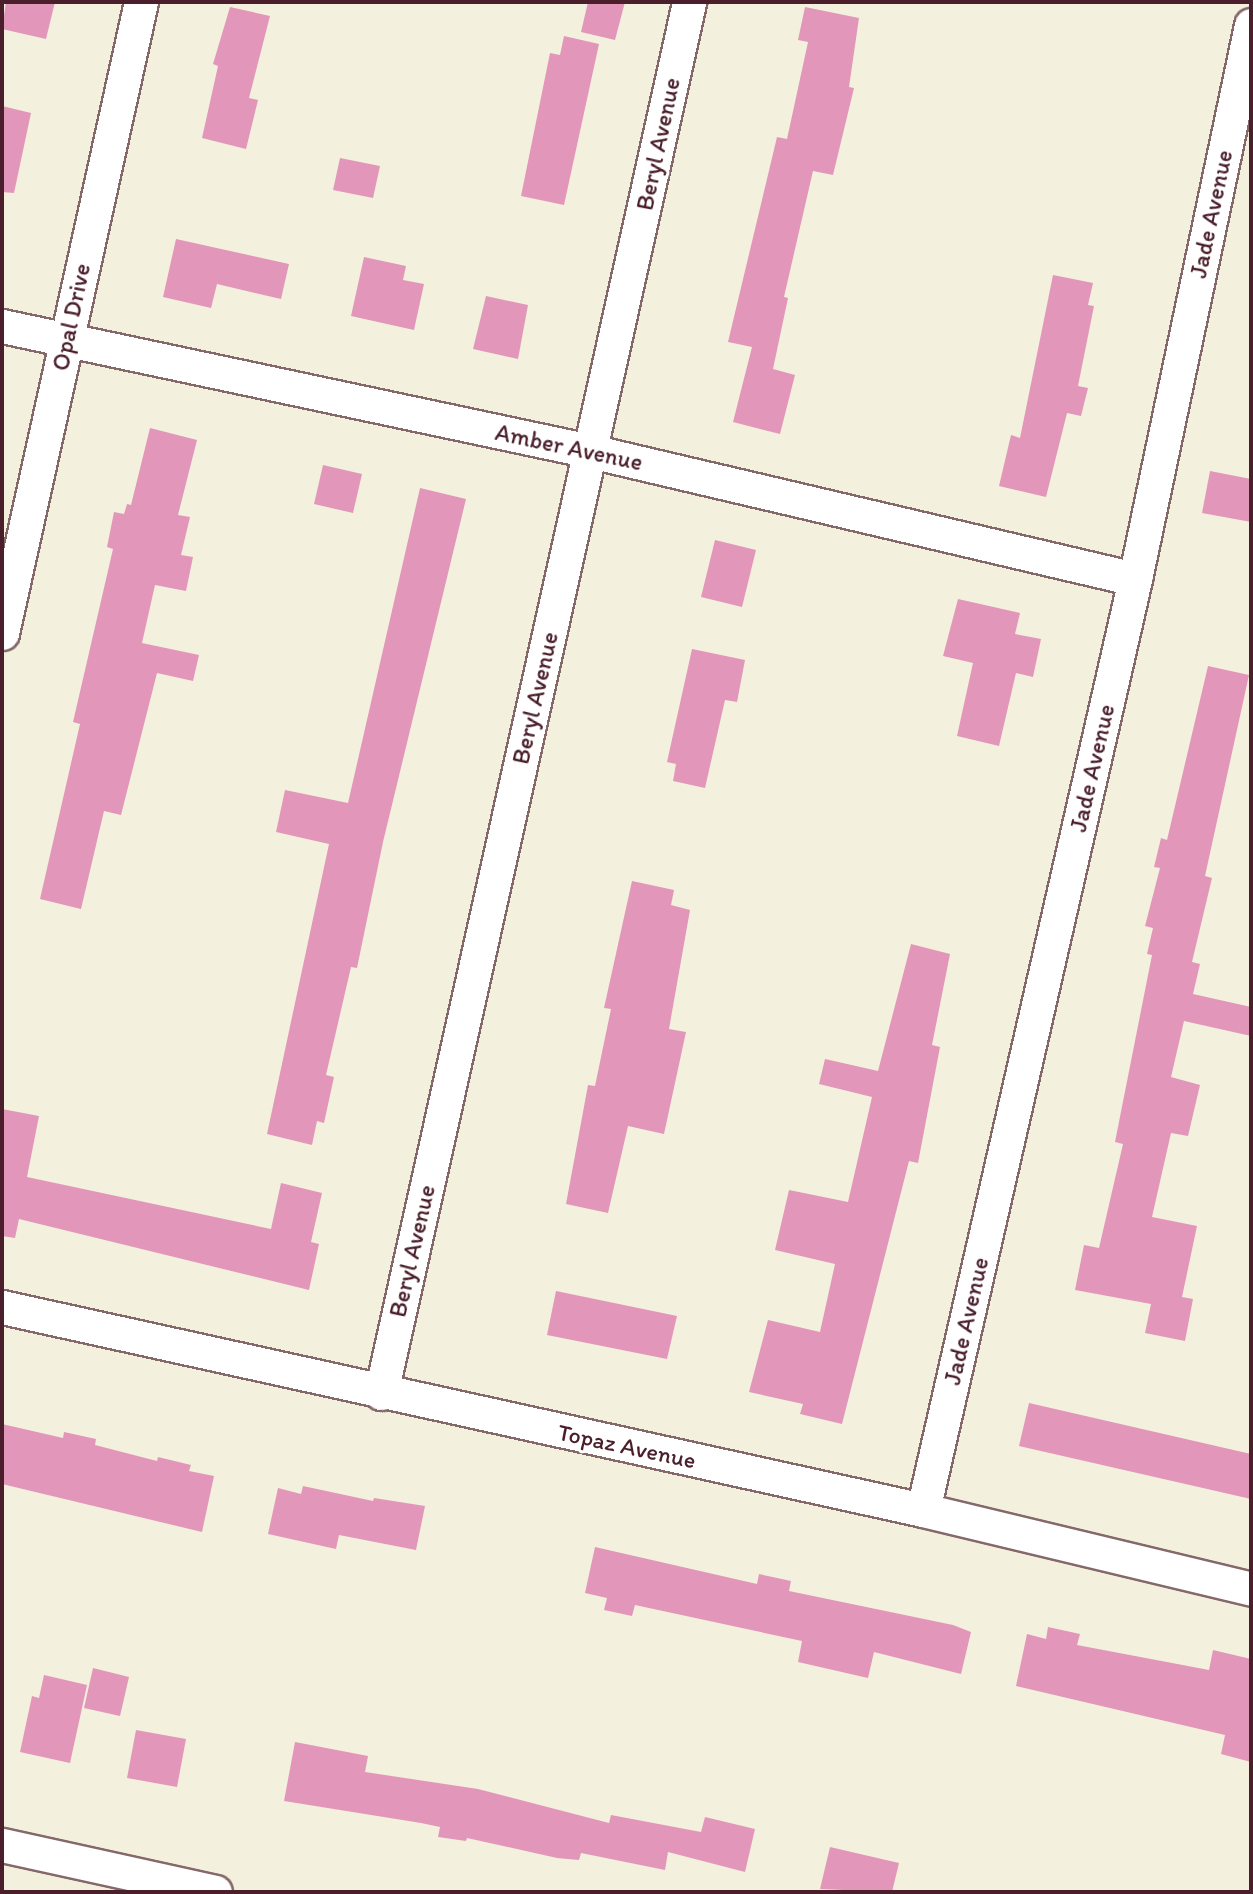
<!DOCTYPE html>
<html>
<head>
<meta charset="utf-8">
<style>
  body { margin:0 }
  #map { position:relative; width:1253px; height:1894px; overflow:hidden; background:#f3f0de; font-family:Itim,sans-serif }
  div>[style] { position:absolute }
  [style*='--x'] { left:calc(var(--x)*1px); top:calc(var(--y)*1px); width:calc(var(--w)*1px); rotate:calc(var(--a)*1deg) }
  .building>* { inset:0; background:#e297ba }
  .roads { filter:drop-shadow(2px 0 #85686a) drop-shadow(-2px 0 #85686a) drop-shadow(0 2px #85686a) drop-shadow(0 -2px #85686a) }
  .street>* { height:33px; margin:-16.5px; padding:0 16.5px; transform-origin:16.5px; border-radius:16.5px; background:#fff }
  span { translate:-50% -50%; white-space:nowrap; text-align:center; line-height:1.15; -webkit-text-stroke:6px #fff; paint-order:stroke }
  .street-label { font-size:24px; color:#4a1f2b }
  .frame { position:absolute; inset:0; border:4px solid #4a1f2b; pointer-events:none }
</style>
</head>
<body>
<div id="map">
  <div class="building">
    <div style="clip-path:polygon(6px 2px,55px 2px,46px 39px,2px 29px)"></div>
    <div style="clip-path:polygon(588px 2px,625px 2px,615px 40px,581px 32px)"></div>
    <div style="clip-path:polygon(230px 7px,270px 16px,249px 98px,258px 100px,246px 149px,202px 138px,218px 66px,213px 64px)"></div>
    <div style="clip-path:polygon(805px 7px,859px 18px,849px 87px,854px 88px,833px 175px,813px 171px,784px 297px,788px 298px,773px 369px,795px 375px,780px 434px,733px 422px,752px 347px,728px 342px,777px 137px,787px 139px,808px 42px,798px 40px)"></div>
    <div style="clip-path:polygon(564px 36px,599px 44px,564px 205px,521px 196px,550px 53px,560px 55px)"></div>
    <div style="clip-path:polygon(2px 106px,31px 113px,14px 193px,2px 192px)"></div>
    <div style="clip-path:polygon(340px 158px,380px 166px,373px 198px,333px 190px)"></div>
    <div style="clip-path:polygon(176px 239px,289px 264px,281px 299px,217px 284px,211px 308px,163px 297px)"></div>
    <div style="clip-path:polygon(364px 257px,406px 266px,403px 280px,424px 284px,414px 330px,351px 316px)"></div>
    <div style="clip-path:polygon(1053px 275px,1093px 283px,1088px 305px,1094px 306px,1078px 386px,1088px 388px,1081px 416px,1067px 413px,1046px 497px,999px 486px,1011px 435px,1020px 438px)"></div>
    <div style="clip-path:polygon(486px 296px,528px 305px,518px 359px,473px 349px)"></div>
    <div style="clip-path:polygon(150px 428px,197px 440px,178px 515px,190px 517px,181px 555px,193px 557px,186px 591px,155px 585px,142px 643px,199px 655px,193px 681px,157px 673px,121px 815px,104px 811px,81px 909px,40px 899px,80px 724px,73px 722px,113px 549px,107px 547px,114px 512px,124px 514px,127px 504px,131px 505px)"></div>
    <div style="clip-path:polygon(323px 465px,362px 474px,353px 513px,314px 504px)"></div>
    <div style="clip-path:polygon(1210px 471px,1251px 479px,1251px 522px,1202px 513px)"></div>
    <div style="clip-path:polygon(420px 488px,466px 499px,383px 842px,357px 968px,351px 967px,326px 1075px,334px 1077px,324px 1123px,317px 1121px,312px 1145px,267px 1134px,329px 844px,276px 832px,285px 790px,348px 803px)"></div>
    <div style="clip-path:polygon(715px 540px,756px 550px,742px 607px,701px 597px)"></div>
    <div style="clip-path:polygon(958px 599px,1020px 613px,1015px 634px,1041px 639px,1033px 677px,1016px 673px,999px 746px,957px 736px,973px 663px,943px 656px)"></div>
    <div style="clip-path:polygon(692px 649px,745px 660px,737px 702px,725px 700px,705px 788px,673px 781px,676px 764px,667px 762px)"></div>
    <div style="clip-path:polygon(1208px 666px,1249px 675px,1205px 876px,1212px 878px,1192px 962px,1200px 964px,1193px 994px,1251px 1007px,1251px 1036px,1184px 1021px,1171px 1077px,1200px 1085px,1188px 1136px,1171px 1133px,1152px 1217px,1197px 1226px,1182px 1297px,1193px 1299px,1185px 1341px,1145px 1333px,1151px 1304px,1075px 1290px,1084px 1245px,1099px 1248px,1123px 1144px,1115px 1142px,1152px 955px,1147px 954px,1153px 928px,1145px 926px,1160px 868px,1154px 867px,1161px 838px,1167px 840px)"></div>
    <div style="clip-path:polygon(632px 881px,674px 890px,671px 905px,690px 910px,669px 1029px,686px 1032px,664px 1134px,628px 1126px,608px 1213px,566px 1204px,588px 1085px,595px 1086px,611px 1009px,604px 1008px)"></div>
    <div style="clip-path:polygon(911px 944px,950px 954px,932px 1045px,940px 1047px,918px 1163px,909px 1161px,842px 1424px,800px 1414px,803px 1404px,749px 1392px,768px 1320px,820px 1332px,835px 1264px,775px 1250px,789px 1190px,848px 1202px,872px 1097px,819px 1084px,825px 1059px,878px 1071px)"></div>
    <div style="clip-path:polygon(2px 1109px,39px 1116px,27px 1177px,271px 1229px,281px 1183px,322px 1193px,311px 1242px,319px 1244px,309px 1290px,19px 1219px,15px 1238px,2px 1236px)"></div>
    <div style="clip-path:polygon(556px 1291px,677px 1316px,667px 1359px,547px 1335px)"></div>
    <div style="clip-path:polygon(1029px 1403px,1251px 1454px,1251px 1499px,1019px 1446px)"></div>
    <div style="clip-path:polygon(2px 1424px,63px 1438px,64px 1432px,96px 1439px,95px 1445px,157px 1461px,158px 1457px,191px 1465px,189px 1471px,214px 1476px,202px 1532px,2px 1484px)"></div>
    <div style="clip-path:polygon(303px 1486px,373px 1501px,374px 1498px,425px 1506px,416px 1550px,339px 1535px,336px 1549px,268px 1534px,278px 1488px,301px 1494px)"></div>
    <div style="clip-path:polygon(595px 1547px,757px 1584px,759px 1574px,791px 1581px,789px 1591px,953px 1625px,971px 1632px,961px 1674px,874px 1652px,868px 1678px,798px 1662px,802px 1641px,635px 1605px,632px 1616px,604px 1610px,607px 1598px,585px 1593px)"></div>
    <div style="clip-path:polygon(1048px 1627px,1080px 1634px,1077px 1645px,1209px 1670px,1213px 1650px,1251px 1659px,1251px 1762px,1221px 1754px,1225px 1735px,1016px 1686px,1027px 1634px,1046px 1639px)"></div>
    <div style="clip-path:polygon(93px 1668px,129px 1677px,120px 1716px,84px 1708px)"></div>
    <div style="clip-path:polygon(44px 1675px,87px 1685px,70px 1763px,20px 1752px,32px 1696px,39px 1698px)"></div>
    <div style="clip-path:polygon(136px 1730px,186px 1739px,177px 1787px,127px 1778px)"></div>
    <div style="clip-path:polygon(295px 1742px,368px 1756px,365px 1772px,478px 1789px,609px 1823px,611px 1815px,701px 1832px,705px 1817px,755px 1829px,745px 1872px,668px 1852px,665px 1870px,581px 1853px,579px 1860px,557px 1858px,467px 1838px,466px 1841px,438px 1837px,440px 1827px,421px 1823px,284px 1801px)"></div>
    <div style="clip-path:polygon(830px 1847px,899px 1863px,892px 1892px,820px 1889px)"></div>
  </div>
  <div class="roads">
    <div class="street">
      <div style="--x:2;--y:326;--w:601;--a:12"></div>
      <div style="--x:590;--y:451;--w:560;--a:13.22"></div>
      <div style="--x:2;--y:633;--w:646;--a:-77.58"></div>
      <div style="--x:2;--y:1307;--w:943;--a:12.43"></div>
      <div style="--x:923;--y:1510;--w:337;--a:13.5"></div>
      <div style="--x:381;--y:1393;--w:1425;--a:-77.51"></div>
      <div style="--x:923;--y:1510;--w:955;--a:-77.17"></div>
      <div style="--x:1135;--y:579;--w:566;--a:-78.17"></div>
      <div style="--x:2;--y:1845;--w:218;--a:12.4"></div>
    </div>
  </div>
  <div class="street-label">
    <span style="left:658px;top:144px;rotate:-78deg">Beryl Avenue</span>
    <span style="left:1211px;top:214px;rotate:-78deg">Jade Avenue</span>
    <span style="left:71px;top:317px;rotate:-78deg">Opal Drive</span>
    <span style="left:569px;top:447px;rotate:12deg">Amber Avenue</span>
    <span style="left:535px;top:698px;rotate:-77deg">Beryl Avenue</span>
    <span style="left:1092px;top:768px;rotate:-77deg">Jade Avenue</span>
    <span style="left:412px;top:1251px;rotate:-77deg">Beryl Avenue</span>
    <span style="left:966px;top:1321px;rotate:-77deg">Jade Avenue</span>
    <span style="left:627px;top:1446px;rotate:12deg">Topaz Avenue</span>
  </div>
  <div class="frame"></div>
</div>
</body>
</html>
